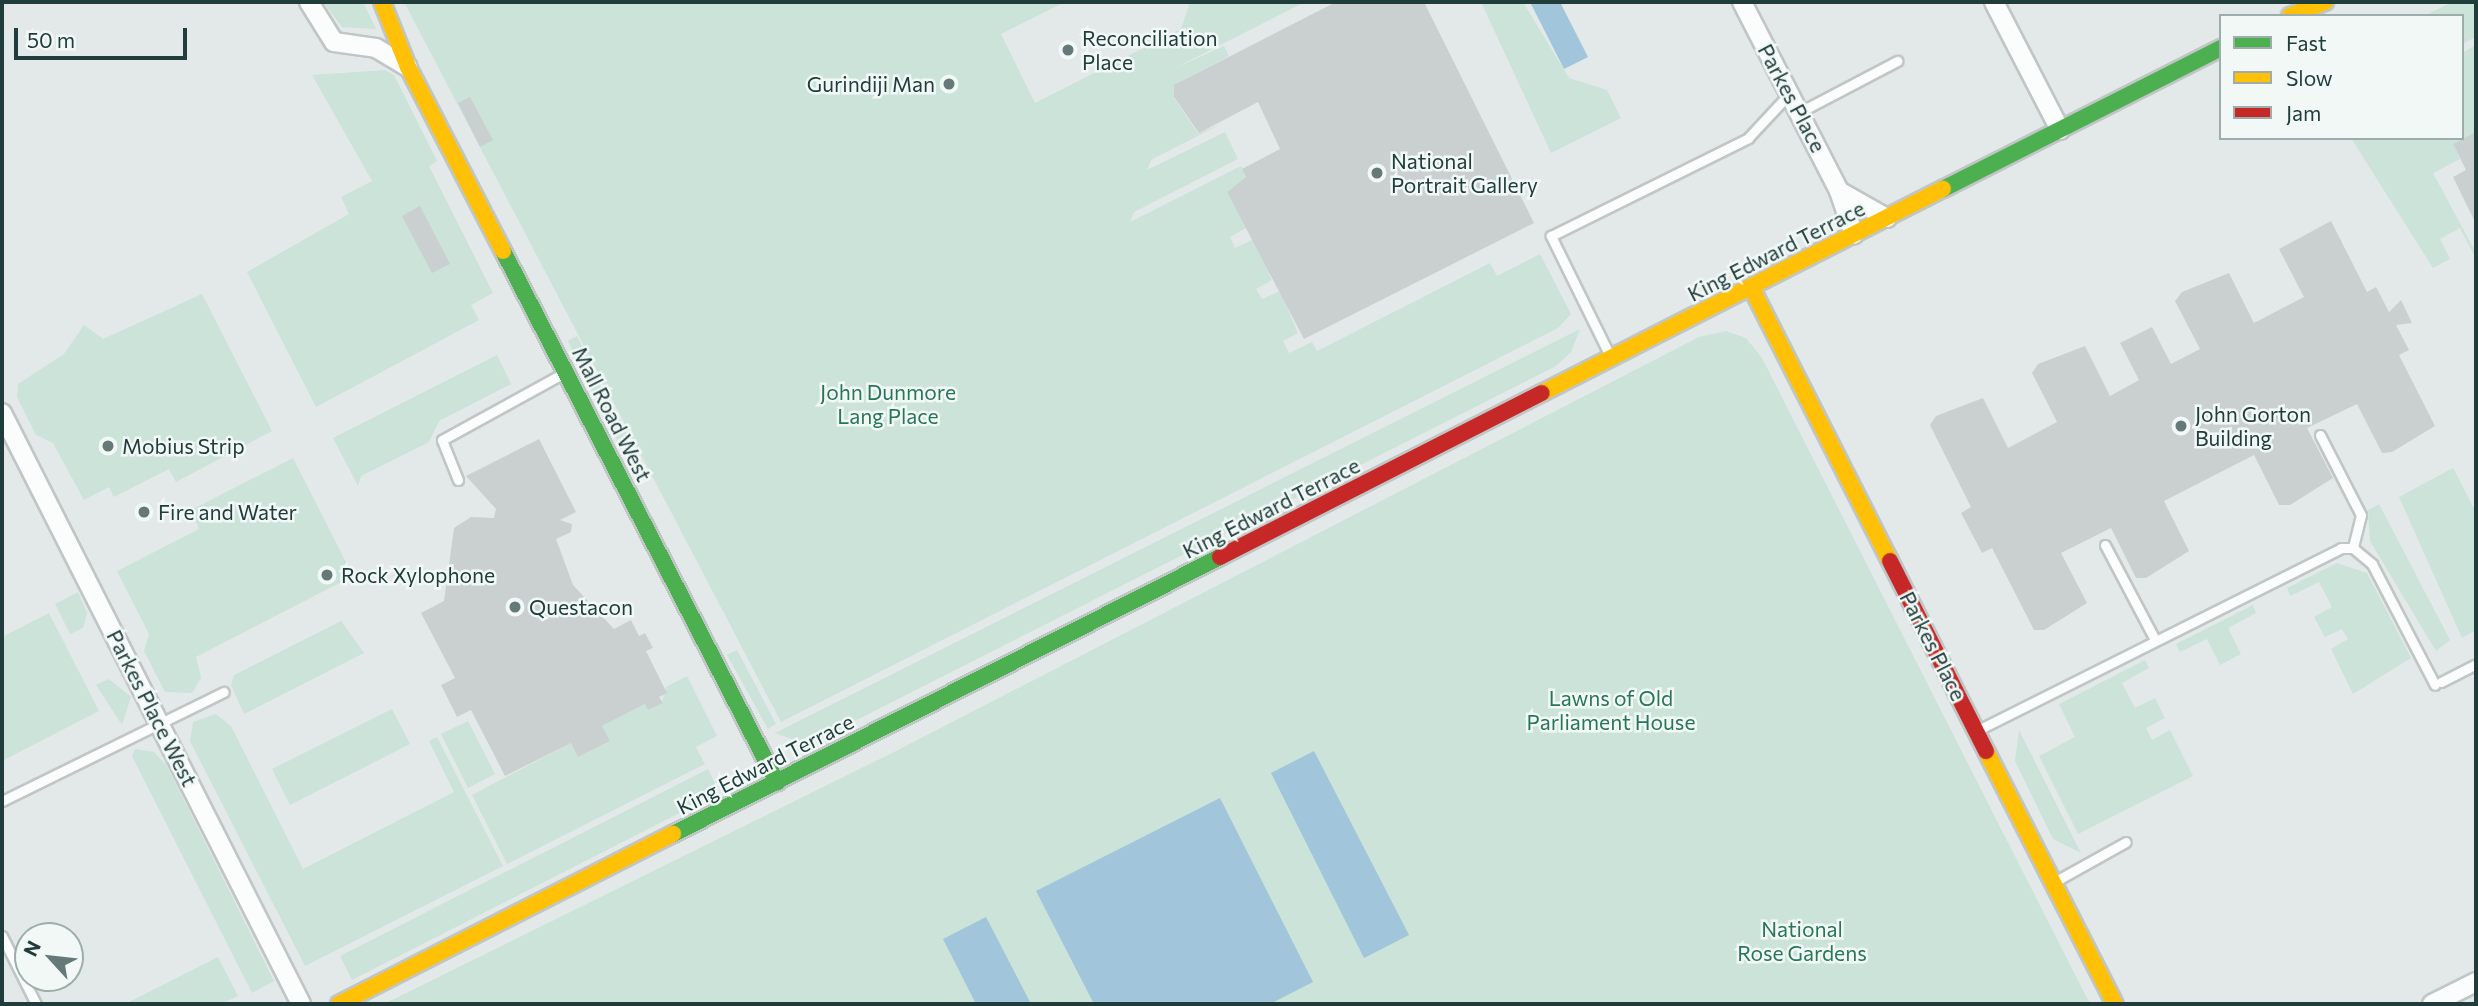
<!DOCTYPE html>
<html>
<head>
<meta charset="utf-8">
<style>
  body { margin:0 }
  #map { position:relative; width:2478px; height:1006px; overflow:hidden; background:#e3e9e8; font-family:Commissioner,sans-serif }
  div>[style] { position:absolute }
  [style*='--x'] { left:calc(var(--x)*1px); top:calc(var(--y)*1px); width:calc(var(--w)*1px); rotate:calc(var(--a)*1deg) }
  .green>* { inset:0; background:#cbe3d8 }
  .water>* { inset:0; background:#a1c5da }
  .building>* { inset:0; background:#cad0cf }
  .roads { filter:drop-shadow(2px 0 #c0c6c5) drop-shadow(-2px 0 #c0c6c5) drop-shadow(0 2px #c0c6c5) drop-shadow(0 -2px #c0c6c5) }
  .lane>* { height:9px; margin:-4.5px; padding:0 4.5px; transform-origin:4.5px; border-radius:4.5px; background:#fbfcfc }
  .street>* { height:18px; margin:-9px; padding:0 9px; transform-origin:9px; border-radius:9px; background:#fbfcfc }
  .fast>* { height:16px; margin:-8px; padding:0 8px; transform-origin:8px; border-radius:8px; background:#4caf50 }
  .slow>* { height:16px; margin:-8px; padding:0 8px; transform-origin:8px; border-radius:8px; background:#ffc107 }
  .jam>* { height:16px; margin:-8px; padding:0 8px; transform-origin:8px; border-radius:8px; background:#c62828 }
  .dots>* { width:19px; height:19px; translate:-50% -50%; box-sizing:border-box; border:4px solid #f1f8f6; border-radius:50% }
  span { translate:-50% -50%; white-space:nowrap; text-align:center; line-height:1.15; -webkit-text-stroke:5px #f1f8f6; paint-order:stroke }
  .poi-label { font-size:21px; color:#203d3c }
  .left { translate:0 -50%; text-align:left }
  .right { translate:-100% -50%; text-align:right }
  .street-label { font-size:21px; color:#203d3c }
  .park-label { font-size:21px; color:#287659 }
  .frame { position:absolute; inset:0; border:4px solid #203d3c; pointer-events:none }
  .legend { position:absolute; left:2219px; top:14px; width:245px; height:126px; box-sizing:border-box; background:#f1f8f6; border:2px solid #9dadac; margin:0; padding:9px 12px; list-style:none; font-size:21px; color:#203d3c }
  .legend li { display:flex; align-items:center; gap:14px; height:35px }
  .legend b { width:35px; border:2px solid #9dadac }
  .north { position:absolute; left:14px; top:922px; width:70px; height:70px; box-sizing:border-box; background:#f1f8f6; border:2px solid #9dadac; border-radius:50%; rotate:297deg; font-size:19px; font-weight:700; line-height:28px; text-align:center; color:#203d3c }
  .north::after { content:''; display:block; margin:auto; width:24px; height:32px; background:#647978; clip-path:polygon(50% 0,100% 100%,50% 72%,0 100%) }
  .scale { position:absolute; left:14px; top:28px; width:173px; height:32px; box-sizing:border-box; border:4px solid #203d3c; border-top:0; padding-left:9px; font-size:21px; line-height:24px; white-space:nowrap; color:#203d3c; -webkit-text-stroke:5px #f1f8f6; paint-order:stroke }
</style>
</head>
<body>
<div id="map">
  <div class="green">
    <div style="clip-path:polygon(323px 2px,363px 2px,376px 29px,342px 27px)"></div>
    <div style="clip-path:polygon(404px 2px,1065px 2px,1001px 34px,1035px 103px,1181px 29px,1190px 2px,1305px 2px,1173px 69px,1224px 46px,1229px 56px,1175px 85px,1174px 98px,1198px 133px,1219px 125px,1151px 160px,1147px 170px,1225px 132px,1238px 159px,1134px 212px,1130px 222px,1241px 166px,1246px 177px,1227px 192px,1246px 228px,1230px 237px,1235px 248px,1254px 239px,1272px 280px,1256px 289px,1262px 299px,1280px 291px,1298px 333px,1283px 341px,1289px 353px,1312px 342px,1317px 351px,1490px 263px,1497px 276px,1540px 254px,1571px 314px,1558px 328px,781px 722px)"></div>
    <div style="clip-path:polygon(1481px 2px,1523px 2px,1569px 78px,1607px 90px,1621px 118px,1551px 153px)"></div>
    <div style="clip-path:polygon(2452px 2px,2476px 2px,2476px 37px,2462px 44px,2462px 16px,2424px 16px)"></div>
    <div style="clip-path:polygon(2476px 45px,2476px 132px,2453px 144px,2460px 159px,2433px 173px,2476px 253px,2476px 259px,2460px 228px,2440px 239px,2450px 259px,2433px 268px,2351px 138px,2462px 138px,2462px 53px)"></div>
    <div style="clip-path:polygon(385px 70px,394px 75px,437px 161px,429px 166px,493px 293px,471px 305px,479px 320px,316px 407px,247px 272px,349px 214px,341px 197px,372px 181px,312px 75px)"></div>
    <div style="clip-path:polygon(202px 294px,272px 431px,176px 482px,169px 469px,114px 497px,109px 487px,84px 500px,53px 443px,36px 435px,17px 397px,18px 384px,64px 354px,84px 325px,103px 339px)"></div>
    <div style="clip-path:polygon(1580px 329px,1571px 352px,1556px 366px,827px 735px,800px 742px,775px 733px)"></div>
    <div style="clip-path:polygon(1726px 331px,1746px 338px,1762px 358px,2090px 1004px,384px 1004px,896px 751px,1699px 337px)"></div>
    <div style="clip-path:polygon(577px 336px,627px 434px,617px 440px,568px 341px)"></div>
    <div style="clip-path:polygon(497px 355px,511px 384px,439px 421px,429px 442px,361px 476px,358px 486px,333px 438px)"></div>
    <div style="clip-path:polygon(293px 458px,353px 576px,196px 657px,201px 678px,192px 693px,165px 692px,144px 651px,149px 634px,117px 571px,199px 529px,191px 510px)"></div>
    <div style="clip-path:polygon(2453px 468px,2476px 512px,2476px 630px,2462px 638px,2399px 497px)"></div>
    <div style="clip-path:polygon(2379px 504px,2450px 640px,2436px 651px,2370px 541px,2368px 510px)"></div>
    <div style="clip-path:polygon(2337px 563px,2367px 573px,2411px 658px,2353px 694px,2331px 649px,2348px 639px,2342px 629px,2325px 637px,2314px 617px,2332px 607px,2319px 582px,2290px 596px,2287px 588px)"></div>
    <div style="clip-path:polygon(78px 592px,87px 613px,83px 628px,70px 634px,55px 604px)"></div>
    <div style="clip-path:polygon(2253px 605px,2256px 613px,2228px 628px,2241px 654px,2220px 665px,2207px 639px,2180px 652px,2176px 644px)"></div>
    <div style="clip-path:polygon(49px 613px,99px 711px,2px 761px,2px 637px)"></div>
    <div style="clip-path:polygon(341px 621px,364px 653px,244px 714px,231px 685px,234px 675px)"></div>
    <div style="clip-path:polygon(737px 650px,776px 724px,768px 729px,727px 655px)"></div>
    <div style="clip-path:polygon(2145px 660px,2149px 668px,2122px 683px,2135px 708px,2155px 698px,2165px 718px,2146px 728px,2152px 740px,2170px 730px,2193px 776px,2078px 834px,2039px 756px,2075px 737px,2059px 704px)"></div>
    <div style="clip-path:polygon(687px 676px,717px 736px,696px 747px,705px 764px,507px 864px,472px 795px,571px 743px,578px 757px,610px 741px,602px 726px,645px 704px,649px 710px,662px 703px,666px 687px)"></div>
    <div style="clip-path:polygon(109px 679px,131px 697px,122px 725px,96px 685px)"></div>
    <div style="clip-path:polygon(392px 709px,410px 744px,290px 805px,272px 769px)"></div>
    <div style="clip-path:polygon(216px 714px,231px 726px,303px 869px,454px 792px,429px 741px,437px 737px,503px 866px,305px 966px,190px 741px,193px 722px)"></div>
    <div style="clip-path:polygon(468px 721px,495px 774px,468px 788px,441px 734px)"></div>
    <div style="clip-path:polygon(2019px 730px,2081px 853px,2053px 839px,2015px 761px)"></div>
    <div style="clip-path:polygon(135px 749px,154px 752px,167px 766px,274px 981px,252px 993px,132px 756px)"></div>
    <div style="clip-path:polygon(708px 769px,718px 790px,707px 799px,352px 980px,340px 956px)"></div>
    <div style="clip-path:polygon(218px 957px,238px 996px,221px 1004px,125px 1004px)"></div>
  </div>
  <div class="water">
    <div style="clip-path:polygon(1530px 2px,1560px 2px,1588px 57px,1564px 69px)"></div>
    <div style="clip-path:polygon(1314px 751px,1409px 935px,1364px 958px,1271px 773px)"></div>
    <div style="clip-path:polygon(1220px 798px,1313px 982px,1270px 1004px,1094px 1004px,1036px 891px)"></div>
    <div style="clip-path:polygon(986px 917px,1031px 1004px,976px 1004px,943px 939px)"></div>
  </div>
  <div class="building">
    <div style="clip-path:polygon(1336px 2px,1424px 2px,1534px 223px,1304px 339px,1227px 192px,1246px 177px,1242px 169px,1280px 149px,1258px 102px,1199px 133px,1174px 97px,1174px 85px)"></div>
    <div style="clip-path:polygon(470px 97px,493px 140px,480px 147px,458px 103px)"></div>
    <div style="clip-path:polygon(2476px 132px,2476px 224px,2453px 177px,2466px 170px,2453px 144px)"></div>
    <div style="clip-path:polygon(420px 206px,450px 264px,432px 273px,402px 216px)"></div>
    <div style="clip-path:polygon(2331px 221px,2367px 292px,2376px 287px,2389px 312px,2401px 300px,2412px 323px,2396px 325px,2409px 350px,2399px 355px,2435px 426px,2392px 452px,2382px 453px,2357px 404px,2307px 428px,2333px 478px,2290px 505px,2279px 505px,2254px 455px,2164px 501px,2189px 551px,2146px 578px,2136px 578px,2111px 528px,2061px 553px,2087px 603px,2044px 630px,2034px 630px,1992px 548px,1982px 553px,1961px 513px,1971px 507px,1930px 425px,1936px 416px,1983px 398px,2008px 448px,2057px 422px,2032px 373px,2038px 364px,2085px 346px,2110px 396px,2139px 380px,2120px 343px,2152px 327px,2171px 364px,2200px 349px,2175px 301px,2182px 292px,2229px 273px,2254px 323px,2304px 297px,2279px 249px)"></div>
    <div style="clip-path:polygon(539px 439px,576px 512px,560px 520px,572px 524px,571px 532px,556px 539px,573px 585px,614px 629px,631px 620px,639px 636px,645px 633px,653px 648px,646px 651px,667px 693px,659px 697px,663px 703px,648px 710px,645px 704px,602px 726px,610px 741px,578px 757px,571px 743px,505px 776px,471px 710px,457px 717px,441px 685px,455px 678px,421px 613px,444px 601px,454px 528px,471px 517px,494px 518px,496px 509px,466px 476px)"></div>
  </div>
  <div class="roads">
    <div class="lane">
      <div style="--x:1800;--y:112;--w:110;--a:-27.7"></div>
      <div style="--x:1610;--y:356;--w:134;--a:-116.2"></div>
      <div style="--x:1551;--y:236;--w:220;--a:-26.4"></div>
      <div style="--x:1748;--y:138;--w:60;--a:-47"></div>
      <div style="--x:2320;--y:435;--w:90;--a:62.9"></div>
      <div style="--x:2361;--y:515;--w:34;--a:104"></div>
      <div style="--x:458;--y:480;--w:43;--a:-111.8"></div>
      <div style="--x:442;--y:440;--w:137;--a:-28.8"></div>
      <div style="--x:2105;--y:545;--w:107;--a:62.2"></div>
      <div style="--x:2441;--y:682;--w:39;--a:-27"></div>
      <div style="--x:1978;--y:730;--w:406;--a:-26.6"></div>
      <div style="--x:2341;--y:548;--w:12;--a:0"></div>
      <div style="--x:2353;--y:548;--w:25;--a:40"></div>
      <div style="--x:2372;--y:564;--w:136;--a:62.5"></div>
      <div style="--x:2;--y:801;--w:247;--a:-26.2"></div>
      <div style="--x:2054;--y:882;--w:82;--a:-29.1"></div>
      <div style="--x:2;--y:936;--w:76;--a:63.4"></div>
    </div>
    <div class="street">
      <div style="--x:309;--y:2;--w:47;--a:58"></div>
      <div style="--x:334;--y:42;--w:42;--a:8.1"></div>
      <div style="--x:376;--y:48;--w:37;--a:31"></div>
      <div style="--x:1742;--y:2;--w:212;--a:62.8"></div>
      <div style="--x:1839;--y:191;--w:46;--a:71.2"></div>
      <div style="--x:1994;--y:2;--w:144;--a:62.7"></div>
      <div style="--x:1839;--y:191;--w:55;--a:29.4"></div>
      <div style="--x:2;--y:413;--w:662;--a:63.16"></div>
      <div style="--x:2432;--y:1004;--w:49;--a:-26.6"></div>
    </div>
    <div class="fast">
      <div style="--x:1943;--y:189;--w:312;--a:-26.9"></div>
      <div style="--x:503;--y:251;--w:598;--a:62.71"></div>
      <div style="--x:673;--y:834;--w:613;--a:-26.86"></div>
    </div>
    <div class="slow">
      <div style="--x:382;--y:2;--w:70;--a:68.2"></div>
      <div style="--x:408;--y:67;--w:207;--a:62.7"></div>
      <div style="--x:2290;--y:16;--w:38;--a:-22"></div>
      <div style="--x:1751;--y:287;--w:307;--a:63.1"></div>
      <div style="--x:1542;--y:393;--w:450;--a:-27"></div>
      <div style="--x:1986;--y:751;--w:284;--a:63"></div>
      <div style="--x:339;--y:1004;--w:375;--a:-27"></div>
    </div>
    <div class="jam">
      <div style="--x:1220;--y:557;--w:361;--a:-27"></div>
      <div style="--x:1890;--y:561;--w:213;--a:63.2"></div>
    </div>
  </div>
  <div class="dots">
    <div style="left:1068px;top:50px;background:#647978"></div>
    <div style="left:949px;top:84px;background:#647978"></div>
    <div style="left:1377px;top:173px;background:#647978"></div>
    <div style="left:2181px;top:426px;background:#647978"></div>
    <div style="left:108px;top:446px;background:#647978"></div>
    <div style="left:144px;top:512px;background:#647978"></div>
    <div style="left:327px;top:575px;background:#647978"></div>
    <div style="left:515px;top:607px;background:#647978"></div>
  </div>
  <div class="poi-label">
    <span class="left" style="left:1082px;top:50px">Reconciliation<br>Place</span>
    <span class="right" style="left:935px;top:84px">Gurindiji Man</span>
    <span class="left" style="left:1391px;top:173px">National<br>Portrait Gallery</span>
    <span class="left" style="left:2195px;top:426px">John Gorton<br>Building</span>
    <span class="left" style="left:122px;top:446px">Mobius Strip</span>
    <span class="left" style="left:158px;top:512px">Fire and Water</span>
    <span class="left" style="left:341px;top:575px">Rock Xylophone</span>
    <span class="left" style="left:529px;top:607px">Questacon</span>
  </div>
  <div class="street-label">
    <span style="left:1792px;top:98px;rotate:62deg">Parkes Place</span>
    <span style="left:1776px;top:251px;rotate:-27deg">King Edward Terrace</span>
    <span style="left:612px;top:414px;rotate:63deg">Mall Road West</span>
    <span style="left:1271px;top:508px;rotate:-27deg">King Edward Terrace</span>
    <span style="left:1933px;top:646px;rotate:63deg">Parkes Place</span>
    <span style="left:152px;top:708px;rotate:63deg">Parkes Place West</span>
    <span style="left:765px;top:764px;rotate:-27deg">King Edward Terrace</span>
  </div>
  <div class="park-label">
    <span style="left:888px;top:404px">John Dunmore<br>Lang Place</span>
    <span style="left:1611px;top:710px">Lawns of Old<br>Parliament House</span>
    <span style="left:1802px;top:941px">National<br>Rose Gardens</span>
  </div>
  <div class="frame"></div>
  <ul class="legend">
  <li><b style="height:9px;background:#4caf50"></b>Fast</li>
  <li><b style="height:9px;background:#ffc107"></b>Slow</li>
  <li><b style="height:9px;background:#c62828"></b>Jam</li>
  </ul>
  <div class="north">N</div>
  <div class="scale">50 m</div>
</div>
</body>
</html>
